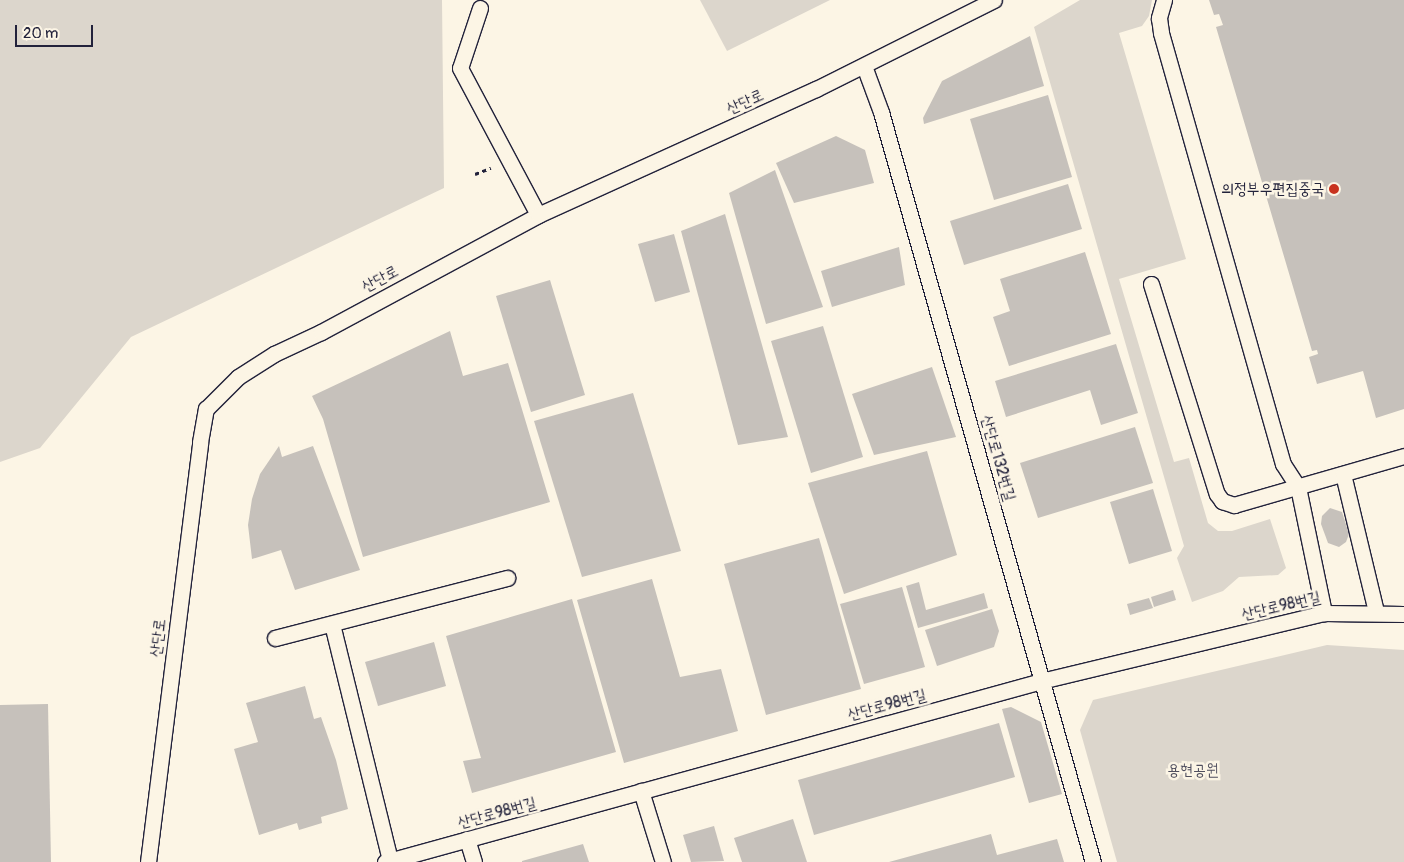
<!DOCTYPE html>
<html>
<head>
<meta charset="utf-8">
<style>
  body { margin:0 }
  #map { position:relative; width:1404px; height:862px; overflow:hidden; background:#fcf5e5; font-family:Pangolin,"Poor Story",sans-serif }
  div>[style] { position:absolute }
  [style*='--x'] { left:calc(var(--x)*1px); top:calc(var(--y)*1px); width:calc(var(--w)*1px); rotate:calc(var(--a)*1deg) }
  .green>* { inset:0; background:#dcd6cc }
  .building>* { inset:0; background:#c6c1bb }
  .path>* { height:3px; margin-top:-1.5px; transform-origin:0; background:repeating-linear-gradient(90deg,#22223b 0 4px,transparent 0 8px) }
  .roads { filter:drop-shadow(1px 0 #22223b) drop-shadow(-1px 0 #22223b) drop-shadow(0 1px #22223b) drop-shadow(0 -1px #22223b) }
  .service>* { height:15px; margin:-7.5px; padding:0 7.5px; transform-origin:7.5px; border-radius:7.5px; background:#fcf5e5 }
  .dots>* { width:14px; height:14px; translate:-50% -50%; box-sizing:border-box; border:2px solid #fcf5e5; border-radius:50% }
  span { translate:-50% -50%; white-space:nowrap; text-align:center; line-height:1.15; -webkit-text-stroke:5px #fcf5e5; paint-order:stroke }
  .street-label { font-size:16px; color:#22223b }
  .poi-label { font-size:16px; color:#22223b }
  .right { translate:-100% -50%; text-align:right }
  .park-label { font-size:16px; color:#504f5f }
  .scale { position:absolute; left:15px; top:25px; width:78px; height:22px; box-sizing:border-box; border:2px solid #22223b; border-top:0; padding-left:6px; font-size:15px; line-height:18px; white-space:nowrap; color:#22223b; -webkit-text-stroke:4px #fcf5e5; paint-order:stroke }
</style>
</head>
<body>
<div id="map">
  <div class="green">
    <div style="clip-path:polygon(0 0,442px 0,444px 188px,131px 337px,40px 448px,0 462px)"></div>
    <div style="clip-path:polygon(700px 0,830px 0,727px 51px)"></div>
    <div style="clip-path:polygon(1080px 0,1152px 0,1149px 16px,1142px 26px,1119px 33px,1186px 259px,1119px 279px,1174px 462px,1189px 458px,1208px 523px,1218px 531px,1232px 531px,1270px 519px,1286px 568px,1278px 575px,1239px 577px,1223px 591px,1192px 602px,1177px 558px,1184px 546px,1034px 27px)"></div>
    <div style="clip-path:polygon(1327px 645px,1404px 650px,1404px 862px,1117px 862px,1080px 730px,1093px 700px)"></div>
  </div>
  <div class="building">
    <div style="clip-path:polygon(1209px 0,1404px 0,1404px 409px,1376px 418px,1363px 371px,1317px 384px,1309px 357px,1318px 354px,1317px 350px,1312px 351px,1216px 27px,1223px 25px,1219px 14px,1214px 15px)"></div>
    <div style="clip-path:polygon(1030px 36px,1044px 86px,924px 124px,923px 118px,942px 81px)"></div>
    <div style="clip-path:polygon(1048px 95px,1072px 177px,994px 200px,970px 119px)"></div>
    <div style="clip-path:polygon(836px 136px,865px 150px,874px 183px,794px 203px,776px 163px)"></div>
    <div style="clip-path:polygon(775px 170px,823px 307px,766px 324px,729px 193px)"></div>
    <div style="clip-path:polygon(1068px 184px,1082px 229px,964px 265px,950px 221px)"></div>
    <div style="clip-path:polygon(725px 214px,788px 437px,738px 445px,681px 231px)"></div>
    <div style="clip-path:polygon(674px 234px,690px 292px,655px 302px,638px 244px)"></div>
    <div style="clip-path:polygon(899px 247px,905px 285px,832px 307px,821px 271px)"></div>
    <div style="clip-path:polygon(1085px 252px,1111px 334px,1009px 366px,993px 317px,1010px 311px,1000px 279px)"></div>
    <div style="clip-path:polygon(550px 280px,585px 395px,531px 412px,496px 296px)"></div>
    <div style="clip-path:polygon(823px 326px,863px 457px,811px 473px,771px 341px)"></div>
    <div style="clip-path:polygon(450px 331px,463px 376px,508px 363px,550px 502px,363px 557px,323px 419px,312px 396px)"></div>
    <div style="clip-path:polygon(1116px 344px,1138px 413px,1101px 425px,1090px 390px,1006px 417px,995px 381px)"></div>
    <div style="clip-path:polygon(932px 367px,956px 437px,874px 455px,852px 394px)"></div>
    <div style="clip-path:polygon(633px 393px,681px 551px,582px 577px,534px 421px)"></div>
    <div style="clip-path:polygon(1135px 427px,1153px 483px,1038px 518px,1020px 463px)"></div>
    <div style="clip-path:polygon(279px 446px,282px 457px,313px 446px,360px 570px,295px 590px,281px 550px,252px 559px,248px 525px,252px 499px,260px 474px)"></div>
    <div style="clip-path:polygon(927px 451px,957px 555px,844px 594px,808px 483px)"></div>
    <div style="clip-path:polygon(1153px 489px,1172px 551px,1129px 564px,1110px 502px)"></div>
    <div style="clip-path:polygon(1330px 508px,1342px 512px,1349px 534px,1346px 542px,1339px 547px,1328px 543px,1321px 524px,1322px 516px)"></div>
    <div style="clip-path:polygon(819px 538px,861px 689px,766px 715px,724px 564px)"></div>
    <div style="clip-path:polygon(652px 579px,680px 677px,721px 669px,738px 731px,624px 763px,577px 600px)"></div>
    <div style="clip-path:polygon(919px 582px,926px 610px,984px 593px,988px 608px,918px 628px,906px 586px)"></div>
    <div style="clip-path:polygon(902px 587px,925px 667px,864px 684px,840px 604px)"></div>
    <div style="clip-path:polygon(1173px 590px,1176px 600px,1154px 607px,1151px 597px)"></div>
    <div style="clip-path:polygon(1149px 598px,1153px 608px,1130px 615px,1127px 604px)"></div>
    <div style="clip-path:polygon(572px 599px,616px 752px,472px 793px,463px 761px,481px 758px,446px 636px)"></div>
    <div style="clip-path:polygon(992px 609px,999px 631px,994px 647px,937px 666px,925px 630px)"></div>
    <div style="clip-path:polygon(434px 642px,446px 686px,378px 706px,365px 662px)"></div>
    <div style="clip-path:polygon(305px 686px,314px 719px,321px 717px,336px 760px,348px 809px,321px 817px,322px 823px,299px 830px,297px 823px,259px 835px,234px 749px,258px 742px,246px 703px)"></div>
    <div style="clip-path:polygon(48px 704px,51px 862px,0 862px,0 705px)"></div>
    <div style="clip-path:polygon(1011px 707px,1041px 722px,1062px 794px,1029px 803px,1002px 709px)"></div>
    <div style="clip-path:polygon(999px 723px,1015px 777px,814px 835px,798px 780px)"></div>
    <div style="clip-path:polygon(793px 819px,807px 862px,742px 862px,734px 838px)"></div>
    <div style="clip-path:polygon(714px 826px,724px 861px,691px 862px,683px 835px)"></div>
    <div style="clip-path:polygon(991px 834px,997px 855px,1057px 839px,1064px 862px,889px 862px)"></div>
    <div style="clip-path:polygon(583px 844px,589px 862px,522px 862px,522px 861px)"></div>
  </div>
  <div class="path">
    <div style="--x:475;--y:174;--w:17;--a:-21"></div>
  </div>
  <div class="roads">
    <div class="service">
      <div style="--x:1164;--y:0;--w:19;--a:106"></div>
      <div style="--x:1159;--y:18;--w:15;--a:82"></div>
      <div style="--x:1161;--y:33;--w:448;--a:74.2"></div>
      <div style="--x:1283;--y:464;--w:27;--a:57"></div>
      <div style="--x:1298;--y:487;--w:129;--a:78.3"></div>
      <div style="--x:480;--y:8;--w:63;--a:108.4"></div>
      <div style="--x:460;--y:68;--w:166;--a:62"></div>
      <div style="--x:864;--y:66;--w:49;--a:69.7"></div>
      <div style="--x:881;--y:112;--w:779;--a:74.22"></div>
      <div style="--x:1151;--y:284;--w:220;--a:72.6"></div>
      <div style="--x:1217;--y:494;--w:9;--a:54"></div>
      <div style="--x:1222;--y:501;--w:13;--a:18"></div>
      <div style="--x:1234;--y:505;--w:177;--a:-16.1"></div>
      <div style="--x:1343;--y:474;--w:141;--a:76.5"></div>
      <div style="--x:332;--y:624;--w:244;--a:76.2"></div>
      <div style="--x:275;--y:638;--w:240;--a:-14.5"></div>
      <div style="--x:641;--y:791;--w:74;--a:72.8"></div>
      <div style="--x:467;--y:839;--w:24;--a:73"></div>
      <div style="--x:148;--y:862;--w:423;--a:-82.9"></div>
      <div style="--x:200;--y:442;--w:34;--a:-80"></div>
      <div style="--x:206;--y:409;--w:45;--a:-45"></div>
      <div style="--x:238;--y:377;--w:43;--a:-32.6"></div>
      <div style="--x:274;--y:354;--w:52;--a:-25.1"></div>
      <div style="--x:321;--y:332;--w:247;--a:-28.3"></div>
      <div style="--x:538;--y:215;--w:305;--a:-24.4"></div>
      <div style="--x:816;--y:89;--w:199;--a:-26.6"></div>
      <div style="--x:385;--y:862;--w:681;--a:-15.42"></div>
      <div style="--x:1041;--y:681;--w:291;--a:-13.5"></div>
      <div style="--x:1324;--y:613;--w:80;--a:0.7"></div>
    </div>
  </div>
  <div class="dots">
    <div style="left:1334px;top:189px;background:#c8321e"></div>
  </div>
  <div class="street-label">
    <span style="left:745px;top:102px;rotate:-24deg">산단로</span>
    <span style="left:380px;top:279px;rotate:-28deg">산단로</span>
    <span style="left:998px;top:458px;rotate:74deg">산단로132번길</span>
    <span style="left:1281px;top:606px;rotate:-13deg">산단로98번길</span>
    <span style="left:158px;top:638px;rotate:-83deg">산단로</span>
    <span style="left:887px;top:705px;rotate:-15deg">산단로98번길</span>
    <span style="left:497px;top:813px;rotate:-15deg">산단로98번길</span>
  </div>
  <div class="poi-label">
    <span class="right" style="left:1324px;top:189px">의정부우편집중국</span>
  </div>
  <div class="park-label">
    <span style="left:1193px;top:770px">용현공원</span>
  </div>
  <div class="scale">20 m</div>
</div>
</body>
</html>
